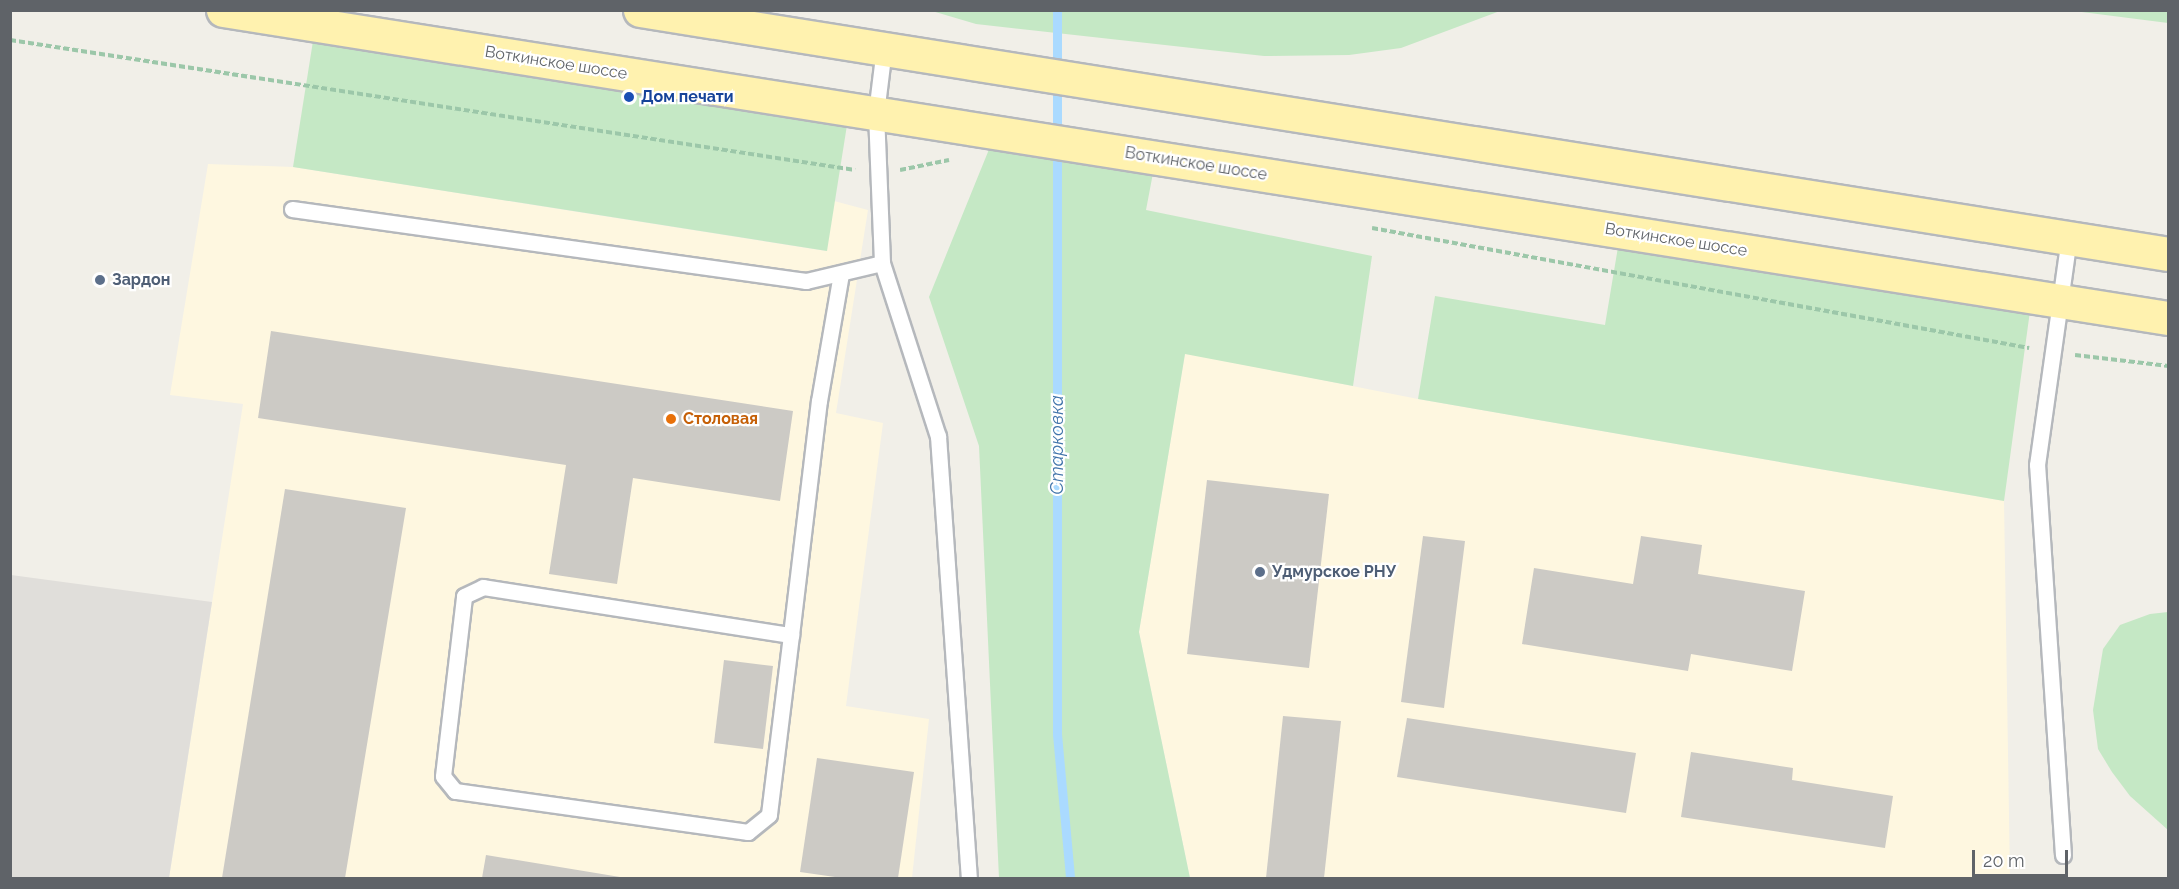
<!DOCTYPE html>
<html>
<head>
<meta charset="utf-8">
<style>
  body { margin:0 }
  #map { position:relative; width:2179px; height:889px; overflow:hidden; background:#f1efe8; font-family:Raleway,sans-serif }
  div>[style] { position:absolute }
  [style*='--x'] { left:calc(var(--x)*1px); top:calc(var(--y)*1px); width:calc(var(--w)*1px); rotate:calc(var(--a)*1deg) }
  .commercial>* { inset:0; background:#fef7e0 }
  .industrial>* { inset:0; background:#e0deda }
  .green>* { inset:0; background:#c5e8c5 }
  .stream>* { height:9px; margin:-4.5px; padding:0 4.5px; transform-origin:4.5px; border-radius:4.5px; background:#aadaff }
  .building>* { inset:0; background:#cccac5 }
  .path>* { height:4px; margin-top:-2px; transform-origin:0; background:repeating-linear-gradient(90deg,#9cc7a9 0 6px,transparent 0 9px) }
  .roads { filter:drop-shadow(2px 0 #b5b8bc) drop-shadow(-2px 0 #b5b8bc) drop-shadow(0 2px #b5b8bc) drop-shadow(0 -2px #b5b8bc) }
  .lane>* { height:15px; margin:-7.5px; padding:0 7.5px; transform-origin:7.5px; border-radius:7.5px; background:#fff }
  .primary>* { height:33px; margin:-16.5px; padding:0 16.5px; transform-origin:16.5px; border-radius:16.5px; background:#fff2af }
  .dots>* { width:16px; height:16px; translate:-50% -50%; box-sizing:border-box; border:3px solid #fff; border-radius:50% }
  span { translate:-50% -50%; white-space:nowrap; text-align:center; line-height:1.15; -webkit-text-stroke:4.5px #fff; paint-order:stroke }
  .street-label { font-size:16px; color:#5f6368 }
  .transit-label { font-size:16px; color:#164399; font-weight:700 }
  .left { translate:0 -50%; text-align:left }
  .service-label { font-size:16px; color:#4e5e75; font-weight:700 }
  .food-label { font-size:16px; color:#c56008; font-weight:700 }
  .water-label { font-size:18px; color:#4174aa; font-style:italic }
  .frame { position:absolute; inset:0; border:12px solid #5f6368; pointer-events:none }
  .scale { position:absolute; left:1972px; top:850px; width:96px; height:27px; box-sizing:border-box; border:3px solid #5f6368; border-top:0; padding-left:8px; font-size:18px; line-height:21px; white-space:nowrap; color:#5f6368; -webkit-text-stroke:4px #fff; paint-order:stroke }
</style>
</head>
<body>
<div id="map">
  <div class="commercial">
    <div style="clip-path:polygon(208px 164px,293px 167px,826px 251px,834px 201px,868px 210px,836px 413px,883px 423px,846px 706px,929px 719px,912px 878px,169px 878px,243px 404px,170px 395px)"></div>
    <div style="clip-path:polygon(1185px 353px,1418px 399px,2004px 501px,2010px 878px,1190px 878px,1139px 632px)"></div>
  </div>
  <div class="industrial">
    <div style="clip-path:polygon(11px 575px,212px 602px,169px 878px,11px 878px)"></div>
  </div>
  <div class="green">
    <div style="clip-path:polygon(932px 11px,1500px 10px,1500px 11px,1401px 48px,1349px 55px,1264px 56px,976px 24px)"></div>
    <div style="clip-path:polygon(2074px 11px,2168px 11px,2168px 23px)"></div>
    <div style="clip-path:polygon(313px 41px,847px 125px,827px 251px,293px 167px)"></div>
    <div style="clip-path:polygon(992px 142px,1153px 173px,1146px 210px,1372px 256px,1353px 386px,1185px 354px,1139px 632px,1190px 878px,999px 878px,979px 446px,929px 297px)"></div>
    <div style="clip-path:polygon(1619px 241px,2030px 311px,2004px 501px,1418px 399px,1435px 296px,1605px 325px)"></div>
    <div style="clip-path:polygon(2168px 612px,2168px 830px,2130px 796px,2112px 772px,2098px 749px,2093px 710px,2103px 649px,2120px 625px,2150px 614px)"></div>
  </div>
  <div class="stream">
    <div style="--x:1057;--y:10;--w:724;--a:90"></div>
    <div style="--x:1057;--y:734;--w:145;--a:84.8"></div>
  </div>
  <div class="building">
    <div style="clip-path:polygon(271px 331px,793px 411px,780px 501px,633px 478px,617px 584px,549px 574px,566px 465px,258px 418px)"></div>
    <div style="clip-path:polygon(1207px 480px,1329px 494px,1309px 668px,1187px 654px)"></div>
    <div style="clip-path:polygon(285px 489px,406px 508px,345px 878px,222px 878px)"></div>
    <div style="clip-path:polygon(1423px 536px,1465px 541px,1444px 708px,1401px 702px)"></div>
    <div style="clip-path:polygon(1641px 536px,1702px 545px,1698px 574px,1805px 591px,1792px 671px,1691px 654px,1688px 671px,1522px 644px,1534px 568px,1633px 584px)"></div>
    <div style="clip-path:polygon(724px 660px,773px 666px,763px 749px,714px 743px)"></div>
    <div style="clip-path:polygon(1283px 716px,1341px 721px,1324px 878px,1266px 878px)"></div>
    <div style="clip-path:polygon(1407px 718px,1636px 753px,1626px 813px,1397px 777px)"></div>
    <div style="clip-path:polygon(1691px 752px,1793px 768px,1792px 780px,1893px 796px,1885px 848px,1681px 817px)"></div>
    <div style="clip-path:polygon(817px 758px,914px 772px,898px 878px,842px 878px,800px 872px)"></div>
    <div style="clip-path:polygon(486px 855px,620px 877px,620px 878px,482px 878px)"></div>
  </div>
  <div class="path">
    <div style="--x:10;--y:40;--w:855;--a:8.75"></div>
    <div style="--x:900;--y:170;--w:50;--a:-11.5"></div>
    <div style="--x:1372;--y:228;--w:668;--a:10.35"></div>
    <div style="--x:2075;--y:355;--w:94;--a:6.7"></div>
  </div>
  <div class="roads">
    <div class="lane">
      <div style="--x:884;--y:48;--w:65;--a:97"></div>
      <div style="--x:876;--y:113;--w:150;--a:87.7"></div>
      <div style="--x:882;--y:263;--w:182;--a:72.1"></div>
      <div style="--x:938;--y:436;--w:443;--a:86"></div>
      <div style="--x:292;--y:209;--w:519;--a:7.97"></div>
      <div style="--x:806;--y:281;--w:78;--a:-13.3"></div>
      <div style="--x:791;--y:635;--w:181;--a:97"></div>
      <div style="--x:769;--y:815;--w:27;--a:141"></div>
      <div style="--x:748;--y:832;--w:296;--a:-172"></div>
      <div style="--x:455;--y:791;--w:19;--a:-129"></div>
      <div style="--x:443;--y:776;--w:181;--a:-83.3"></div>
      <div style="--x:464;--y:596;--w:21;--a:-25"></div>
      <div style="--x:483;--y:587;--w:312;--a:8.9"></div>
      <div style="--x:791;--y:635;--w:236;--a:-83.2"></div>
      <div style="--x:819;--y:401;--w:129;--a:-80.2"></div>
      <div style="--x:2063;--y:855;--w:391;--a:-93.8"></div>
      <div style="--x:2037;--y:465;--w:229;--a:-82"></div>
    </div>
    <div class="primary">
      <div style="--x:223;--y:10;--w:1969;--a:9"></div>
      <div style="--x:640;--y:10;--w:1547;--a:9.07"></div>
    </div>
  </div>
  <div class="dots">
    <div style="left:629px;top:97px;background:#1a4fb4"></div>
    <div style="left:100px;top:280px;background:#5c6f8a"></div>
    <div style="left:671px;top:419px;background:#e8710a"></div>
    <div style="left:1260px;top:572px;background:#5c6f8a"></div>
  </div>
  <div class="street-label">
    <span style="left:556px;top:63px;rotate:9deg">Воткинское шоссе</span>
    <span style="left:1196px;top:164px;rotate:9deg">Воткинское шоссе</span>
    <span style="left:1676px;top:240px;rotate:9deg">Воткинское шоссе</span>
  </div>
  <div class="transit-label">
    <span class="left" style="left:641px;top:97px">Дом печати</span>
  </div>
  <div class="service-label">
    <span class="left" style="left:112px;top:280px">Зардон</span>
    <span class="left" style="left:1272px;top:572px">Удмурское РНУ</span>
  </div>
  <div class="food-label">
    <span class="left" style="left:683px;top:419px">Столовая</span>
  </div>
  <div class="water-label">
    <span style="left:1057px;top:445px;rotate:-90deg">Старковка</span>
  </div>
  <div class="frame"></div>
  <div class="scale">20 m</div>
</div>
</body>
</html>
